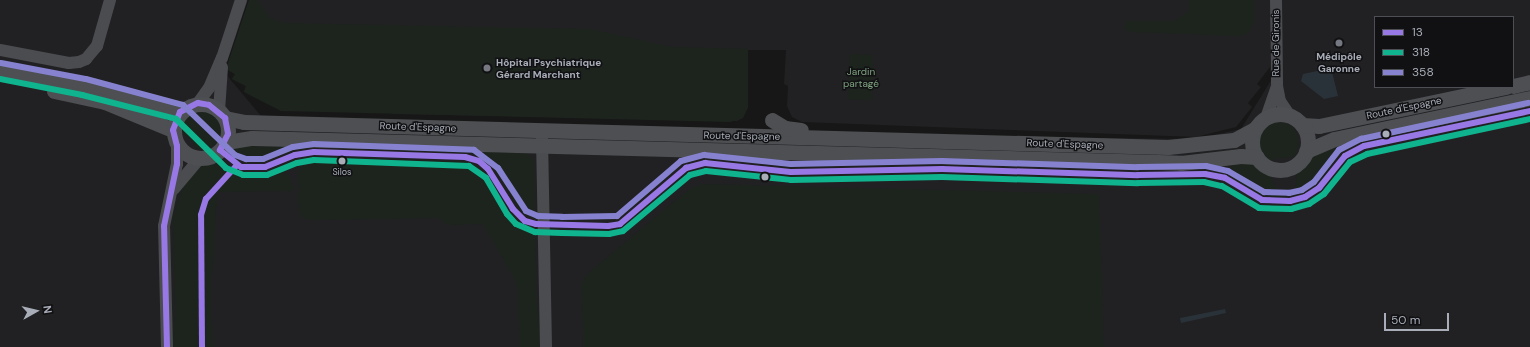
<!DOCTYPE html>
<html>
<head>
<meta charset="utf-8">
<style>
  body { margin:0 }
  #map { position:relative; width:1530px; height:347px; overflow:hidden; background:#171717; font-family:"DM Sans",sans-serif }
  div>[style] { position:absolute }
  [style*='--x'] { left:calc(var(--x)*1px); top:calc(var(--y)*1px); width:calc(var(--w)*1px); rotate:calc(var(--a)*1deg) }
  .built>* { inset:0; background:#212123 }
  .green>* { inset:0; background:#1d241e }
  .water>* { inset:0; background:#2a3239 }
  .minor>* { height:12px; margin:-6px; padding:0 6px; transform-origin:6px; border-radius:6px; background:#4b4c50 }
  .major>* { height:15px; margin:-7.5px; padding:0 7.5px; transform-origin:7.5px; border-radius:7.5px; background:#4d4f52 }
  .major>.ring { margin:-7.5px; padding:0; box-sizing:content-box; background:none; border:15px solid #4d4f52; border-radius:50% }
  .bus-1>* { height:6px; margin:-3px; padding:0 3px; transform-origin:3px; border-radius:3px; background:#9778e5 }
  .bus-2>* { height:6px; margin:-3px; padding:0 3px; transform-origin:3px; border-radius:3px; background:#0fb48e }
  .bus-3>* { height:6px; margin:-3px; padding:0 3px; transform-origin:3px; border-radius:3px; background:#8682cf }
  .dots>* { width:11px; height:11px; translate:-50% -50%; box-sizing:border-box; border:2px solid #111113; border-radius:50% }
  span { translate:-50% -50%; white-space:nowrap; text-align:center; line-height:1.15; -webkit-text-stroke:3px #111113; paint-order:stroke }
  .bus-label { font-size:9px; color:#a8adb8 }
  .street-label { font-size:10px; color:#a8adb8 }
  .poi-label { font-size:10px; color:#a8adb8; font-weight:700 }
  .left { translate:0 -50%; text-align:left }
  .park-label { font-size:10px; color:#7fa381 }
  .legend { position:absolute; left:1374px; top:16px; width:140px; height:72px; box-sizing:border-box; background:#111113; border:1px solid #4d4f55; margin:0; padding:5px 7px; list-style:none; font-size:12px; color:#a8adb8 }
  .legend li { display:flex; align-items:center; gap:8px; height:20px }
  .legend b { width:20px; border:1px solid #4d4f55 }
  .north { position:absolute; left:16px; top:291px; width:40px; height:40px; -webkit-text-stroke:3px #111113; paint-order:stroke; rotate:82deg; font-size:11px; font-weight:700; line-height:16px; text-align:center; color:#a8adb8 }
  .north::after { content:''; display:block; margin:auto; width:14px; height:18px; background:#a8adb8; clip-path:polygon(50% 0,100% 100%,50% 72%,0 100%) }
  .scale { position:absolute; left:1384px; top:313px; width:65px; height:18px; box-sizing:border-box; border:2px solid #a8adb8; border-top:0; padding-left:5px; font-size:12px; line-height:14px; white-space:nowrap; color:#a8adb8; -webkit-text-stroke:3px #111113; paint-order:stroke }
</style>
</head>
<body>
<div id="map">
  <div class="built">
    <div style="clip-path:polygon(evenodd,0 0,248px 0,224px 72px,261px 116px,913px 136px,1195px 139px,1241px 129px,1273px 77px,1278px 0,1530px 0,1530px 347px,0 347px,0 0,1375px 17px,1513px 17px,1513px 87px,1375px 87px,1375px 17px)"></div>
    <div style="clip-path:polygon(249px 0,1271px 0,1270px 67px,1257px 84px,1261px 87px,1248px 103px,1252px 107px,1236px 127px,1196px 137px,802px 122px,792px 117px,787px 106px,788px 86px,784px 84px,786px 50px,748px 50px,748px 107px,743px 118px,737px 121px,395px 114px,244px 92px,246px 86px,232px 79px,235px 74px,226px 69px)"></div>
  </div>
  <div class="green">
    <div style="clip-path:polygon(249px 0,257px 0,270px 18px,283px 23px,590px 29px,672px 47px,748px 49px,748px 107px,743px 118px,730px 122px,281px 111px,244px 92px,246px 86px,232px 79px,235px 74px,226px 69px)"></div>
    <div style="clip-path:polygon(1189px 0,1254px 0,1254px 22px,1249px 33px,1240px 36px,1130px 32px,1125px 29px,1125px 21px,1175px 21px,1189px 11px)"></div>
    <div style="clip-path:polygon(850px 54px,873px 55px,872px 100px,848px 99px)"></div>
    <div style="clip-path:polygon(199px 108px,212px 112px,220px 123px,221px 130px,216px 142px,211px 147px,198px 150px,190px 139px,180px 132px,180px 125px,186px 114px)"></div>
    <div style="clip-path:polygon(1281px 121px,1293px 127px,1297px 133px,1299px 146px,1294px 157px,1273px 159px,1271px 162px,1261px 154px,1259px 148px,1259px 134px,1268px 124px)"></div>
    <div style="clip-path:polygon(1333px 143px,1338px 157px,1319px 181px,1295px 196px,1297px 171px,1312px 152px)"></div>
    <div style="clip-path:polygon(237px 144px,526px 151px,534px 162px,535px 218px,520px 211px,495px 169px,480px 155px,469px 153px,318px 147px,295px 150px,267px 160px,248px 162px,241px 160px,229px 148px)"></div>
    <div style="clip-path:polygon(310px 158px,451px 161px,466px 162px,484px 172px,513px 218px,520px 224px,535px 228px,537px 301px,542px 347px,519px 347px,517px 284px,483px 224px,446px 225px,440px 218px,309px 220px,302px 217px,299px 212px,298px 173px,302px 162px)"></div>
    <div style="clip-path:polygon(207px 162px,222px 164px,241px 173px,284px 171px,291px 178px,294px 191px,217px 192px,211px 292px,213px 347px,172px 347px,175px 313px,173px 217px,183px 186px,199px 164px)"></div>
    <div style="clip-path:polygon(1231px 162px,1253px 163px,1270px 175px,1282px 198px,1258px 194px,1229px 175px)"></div>
    <div style="clip-path:polygon(703px 184px,1099px 194px,1104px 347px,583px 347px,581px 286px,586px 275px,677px 199px,691px 188px)"></div>
  </div>
  <div class="water">
    <div style="clip-path:polygon(1331px 68px,1338px 96px,1324px 99px,1301px 81px,1303px 74px)"></div>
    <div style="clip-path:polygon(1225px 309px,1226px 313px,1181px 323px,1180px 318px)"></div>
  </div>
  <div class="minor">
    <div style="--x:1276;--y:0;--w:86;--a:89.3"></div>
    <div style="--x:1277;--y:86;--w:15;--a:79"></div>
    <div style="--x:1280;--y:101;--w:18;--a:56"></div>
    <div style="--x:0;--y:50;--w:70;--a:10.7"></div>
    <div style="--x:69;--y:63;--w:10;--a:-6"></div>
    <div style="--x:79;--y:62;--w:8;--a:-23"></div>
    <div style="--x:86;--y:59;--w:17;--a:-50"></div>
    <div style="--x:97;--y:46;--w:48;--a:-74.2"></div>
    <div style="--x:198;--y:103;--w:19;--a:-54"></div>
    <div style="--x:209;--y:88;--w:33;--a:-67"></div>
    <div style="--x:222;--y:58;--w:61;--a:-71.9"></div>
    <div style="--x:219;--y:111;--w:44;--a:-86.1"></div>
    <div style="--x:1266;--y:118;--w:31;--a:-71"></div>
    <div style="--x:542;--y:138;--w:209;--a:88.9"></div>
    <div style="--x:174;--y:189;--w:39;--a:-50"></div>
    <div style="--x:167;--y:347;--w:121;--a:-91.4"></div>
    <div style="--x:164;--y:226;--w:63;--a:-78.2"></div>
    <div style="--x:177;--y:164;--w:18;--a:-90"></div>
  </div>
  <div class="major">
    <div style="--x:0;--y:71;--w:86;--a:10.8"></div>
    <div style="--x:84;--y:87;--w:99;--a:14.6"></div>
    <div style="--x:1513;--y:86;--w:17;--a:-13"></div>
    <div style="--x:54;--y:91;--w:52;--a:12.2"></div>
    <div style="--x:105;--y:102;--w:74;--a:22.4"></div>
    <div class="ring" style="left:174px;top:104px;width:39px;height:39px"></div>
    <div class="ring" style="left:1252px;top:114px;width:41px;height:41px"></div>
    <div style="--x:225;--y:118;--w:19;--a:12"></div>
    <div style="--x:244;--y:122;--w:924;--a:1.55"></div>
    <div style="--x:1168;--y:147;--w:66;--a:-6.1"></div>
    <div style="--x:1234;--y:140;--w:24;--a:-28"></div>
    <div style="--x:772;--y:120;--w:15;--a:32"></div>
    <div style="--x:785;--y:128;--w:16;--a:7"></div>
    <div style="--x:1302;--y:125;--w:17;--a:3"></div>
    <div style="--x:1319;--y:126;--w:191;--a:-11.8"></div>
    <div style="--x:226;--y:142;--w:26;--a:-9"></div>
    <div style="--x:252;--y:138;--w:906;--a:1.52"></div>
    <div style="--x:1158;--y:162;--w:23;--a:2"></div>
    <div style="--x:1181;--y:163;--w:60;--a:-6.7"></div>
    <div style="--x:1241;--y:156;--w:16;--a:4"></div>
    <div style="--x:1306;--y:151;--w:30;--a:-23"></div>
    <div style="--x:1334;--y:139;--w:200;--a:-11.8"></div>
  </div>
  <div class="bus-1">
    <div style="--x:167;--y:347;--w:121;--a:-91.4"></div>
    <div style="--x:164;--y:226;--w:63;--a:-78.2"></div>
    <div style="--x:177;--y:164;--w:18;--a:-90"></div>
    <div style="--x:177;--y:146;--w:16;--a:-104"></div>
    <div style="--x:173;--y:130;--w:19;--a:-69"></div>
    <div style="--x:180;--y:112;--w:20;--a:-27"></div>
    <div style="--x:198;--y:103;--w:11;--a:10"></div>
    <div style="--x:209;--y:105;--w:21;--a:39"></div>
    <div style="--x:225;--y:118;--w:16;--a:79"></div>
    <div style="--x:228;--y:134;--w:18;--a:117"></div>
    <div style="--x:220;--y:150;--w:27;--a:39"></div>
    <div style="--x:241;--y:167;--w:24;--a:0"></div>
    <div style="--x:265;--y:167;--w:32;--a:-22"></div>
    <div style="--x:295;--y:155;--w:19;--a:-9"></div>
    <div style="--x:314;--y:152;--w:151;--a:1.9"></div>
    <div style="--x:465;--y:157;--w:15;--a:16"></div>
    <div style="--x:479;--y:161;--w:12;--a:42"></div>
    <div style="--x:488;--y:169;--w:47;--a:58"></div>
    <div style="--x:513;--y:209;--w:17;--a:45"></div>
    <div style="--x:525;--y:221;--w:11;--a:15"></div>
    <div style="--x:536;--y:224;--w:72;--a:1.6"></div>
    <div style="--x:608;--y:226;--w:12;--a:-9"></div>
    <div style="--x:620;--y:224;--w:87;--a:-40.3"></div>
    <div style="--x:686;--y:168;--w:20;--a:-15"></div>
    <div style="--x:705;--y:163;--w:86;--a:6"></div>
    <div style="--x:791;--y:172;--w:151;--a:-1.1"></div>
    <div style="--x:942;--y:169;--w:196;--a:1.8"></div>
    <div style="--x:1138;--y:175;--w:67;--a:-0.9"></div>
    <div style="--x:1205;--y:174;--w:20;--a:11"></div>
    <div style="--x:1225;--y:178;--w:43;--a:30.7"></div>
    <div style="--x:1262;--y:200;--w:28;--a:2"></div>
    <div style="--x:1290;--y:201;--w:16;--a:-15"></div>
    <div style="--x:1305;--y:197;--w:17;--a:-33"></div>
    <div style="--x:1319;--y:188;--w:41;--a:-50.9"></div>
    <div style="--x:1345;--y:156;--w:21;--a:-28"></div>
    <div style="--x:1364;--y:146;--w:170;--a:-11.9"></div>
    <div style="--x:202;--y:347;--w:132;--a:-90.4"></div>
    <div style="--x:201;--y:215;--w:17;--a:-73"></div>
    <div style="--x:206;--y:199;--w:46;--a:-47.6"></div>
  </div>
  <div class="bus-2">
    <div style="--x:0;--y:79;--w:84;--a:11"></div>
    <div style="--x:82;--y:95;--w:97;--a:14.3"></div>
    <div style="--x:176;--y:119;--w:70;--a:44.4"></div>
    <div style="--x:226;--y:168;--w:18;--a:22"></div>
    <div style="--x:243;--y:175;--w:24;--a:0"></div>
    <div style="--x:267;--y:175;--w:32;--a:-22"></div>
    <div style="--x:297;--y:163;--w:17;--a:-10"></div>
    <div style="--x:314;--y:160;--w:155;--a:2.2"></div>
    <div style="--x:469;--y:166;--w:21;--a:35"></div>
    <div style="--x:486;--y:178;--w:42;--a:59.7"></div>
    <div style="--x:507;--y:214;--w:13;--a:48"></div>
    <div style="--x:516;--y:224;--w:21;--a:23"></div>
    <div style="--x:535;--y:232;--w:27;--a:2"></div>
    <div style="--x:562;--y:233;--w:47;--a:1.2"></div>
    <div style="--x:609;--y:234;--w:14;--a:-12"></div>
    <div style="--x:623;--y:231;--w:87;--a:-39.9"></div>
    <div style="--x:690;--y:175;--w:16;--a:-14"></div>
    <div style="--x:706;--y:171;--w:85;--a:6"></div>
    <div style="--x:791;--y:180;--w:151;--a:-1.1"></div>
    <div style="--x:942;--y:177;--w:196;--a:1.8"></div>
    <div style="--x:1138;--y:183;--w:66;--a:-0.9"></div>
    <div style="--x:1204;--y:182;--w:18;--a:13"></div>
    <div style="--x:1222;--y:186;--w:43;--a:30.7"></div>
    <div style="--x:1259;--y:208;--w:32;--a:2"></div>
    <div style="--x:1291;--y:209;--w:19;--a:-16"></div>
    <div style="--x:1309;--y:204;--w:18;--a:-34"></div>
    <div style="--x:1324;--y:194;--w:41;--a:-50.9"></div>
    <div style="--x:1350;--y:162;--w:19;--a:-25"></div>
    <div style="--x:1367;--y:154;--w:167;--a:-12.1"></div>
  </div>
  <div class="bus-3">
    <div style="--x:1;--y:63;--w:86;--a:10.7"></div>
    <div style="--x:86;--y:79;--w:100;--a:15"></div>
    <div style="--x:183;--y:105;--w:72;--a:43.9"></div>
    <div style="--x:235;--y:155;--w:12;--a:20"></div>
    <div style="--x:246;--y:159;--w:17;--a:0"></div>
    <div style="--x:263;--y:159;--w:32;--a:-22"></div>
    <div style="--x:293;--y:147;--w:21;--a:-8"></div>
    <div style="--x:314;--y:144;--w:160;--a:2.1"></div>
    <div style="--x:474;--y:150;--w:30;--a:37"></div>
    <div style="--x:498;--y:168;--w:51;--a:56.9"></div>
    <div style="--x:526;--y:211;--w:13;--a:23"></div>
    <div style="--x:538;--y:216;--w:24;--a:2"></div>
    <div style="--x:562;--y:217;--w:55;--a:-1"></div>
    <div style="--x:617;--y:216;--w:84;--a:-40.7"></div>
    <div style="--x:681;--y:161;--w:24;--a:-15"></div>
    <div style="--x:704;--y:155;--w:87;--a:5.9"></div>
    <div style="--x:791;--y:164;--w:151;--a:-1.1"></div>
    <div style="--x:942;--y:161;--w:196;--a:1.8"></div>
    <div style="--x:1138;--y:167;--w:68;--a:-0.8"></div>
    <div style="--x:1206;--y:166;--w:23;--a:13"></div>
    <div style="--x:1228;--y:171;--w:42;--a:30.3"></div>
    <div style="--x:1264;--y:192;--w:25;--a:2"></div>
    <div style="--x:1289;--y:193;--w:13;--a:-13"></div>
    <div style="--x:1302;--y:190;--w:14;--a:-34"></div>
    <div style="--x:1314;--y:182;--w:41;--a:-52"></div>
    <div style="--x:1339;--y:150;--w:25;--a:-27"></div>
    <div style="--x:1361;--y:139;--w:171;--a:-12.2"></div>
  </div>
  <div class="dots">
    <div style="left:1339px;top:43px;background:#757880"></div>
    <div style="left:487px;top:68px;background:#757880"></div>
    <div style="left:1386px;top:134px;background:#a8adb8"></div>
    <div style="left:342px;top:161px;background:#a8adb8"></div>
    <div style="left:765px;top:177px;background:#a8adb8"></div>
  </div>
  <div class="bus-label">
    <span style="left:342px;top:172px">Silos</span>
  </div>
  <div class="street-label">
    <span style="left:1276px;top:43px;rotate:-90deg">Rue de Gironis</span>
    <span style="left:1404px;top:108px;rotate:-12deg">Route d'Espagne</span>
    <span style="left:418px;top:127px;rotate:2deg">Route d'Espagne</span>
    <span style="left:742px;top:136px;rotate:1deg">Route d'Espagne</span>
    <span style="left:1065px;top:144px;rotate:2deg">Route d'Espagne</span>
  </div>
  <div class="poi-label">
    <span style="left:1339px;top:62px">Médipôle<br>Garonne</span>
    <span class="left" style="left:496px;top:68px">Hôpital Psychiatrique<br>Gérard Marchant</span>
  </div>
  <div class="park-label">
    <span style="left:861px;top:77px">Jardin<br>partagé</span>
  </div>
  <ul class="legend">
  <li><b style="height:5px;background:#9778e5"></b>13</li>
  <li><b style="height:5px;background:#0fb48e"></b>318</li>
  <li><b style="height:5px;background:#8682cf"></b>358</li>
  </ul>
  <div class="north">N</div>
  <div class="scale">50 m</div>
</div>
</body>
</html>
